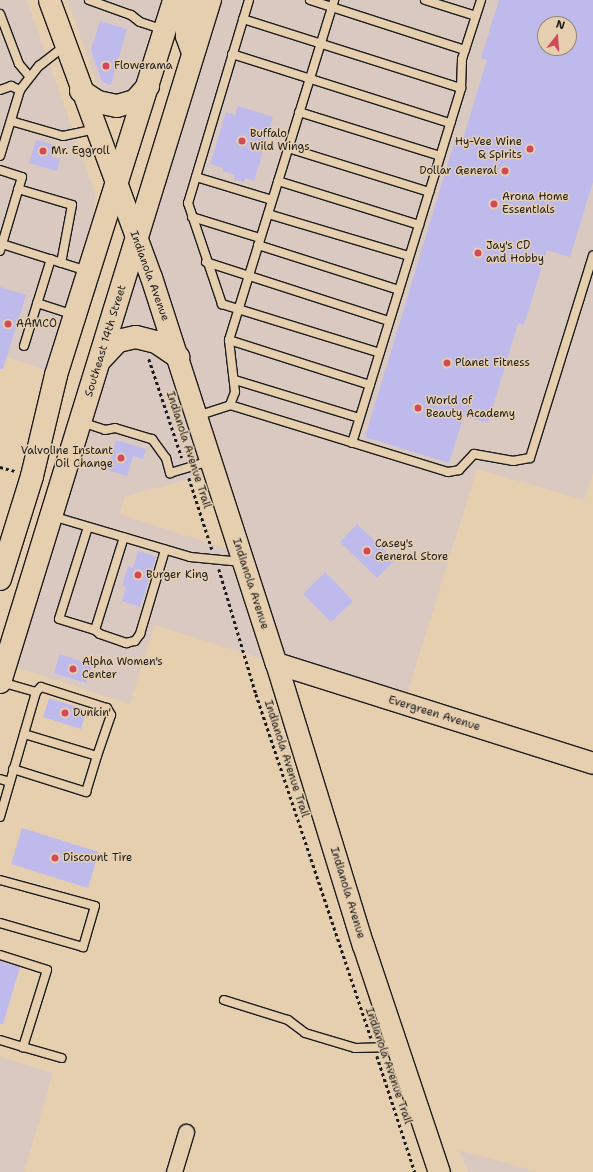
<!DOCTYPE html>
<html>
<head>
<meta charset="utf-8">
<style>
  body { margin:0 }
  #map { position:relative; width:593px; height:1172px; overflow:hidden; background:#e6cfaf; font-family:"Shantell Sans",sans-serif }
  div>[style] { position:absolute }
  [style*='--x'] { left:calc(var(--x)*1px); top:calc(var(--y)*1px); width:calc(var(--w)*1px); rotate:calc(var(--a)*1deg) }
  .built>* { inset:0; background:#dac9c1 }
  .building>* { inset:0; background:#bfbaec }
  .path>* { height:2.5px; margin-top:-1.25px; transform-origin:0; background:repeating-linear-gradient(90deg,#1c1c1c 0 3px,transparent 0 6px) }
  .roads { filter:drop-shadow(1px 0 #1c1c1c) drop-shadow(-1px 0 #1c1c1c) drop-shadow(0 1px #1c1c1c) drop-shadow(0 -1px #1c1c1c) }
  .service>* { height:8px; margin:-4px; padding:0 4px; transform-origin:4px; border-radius:4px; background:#e6cfaf }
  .minor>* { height:15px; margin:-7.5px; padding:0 7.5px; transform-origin:7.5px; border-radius:7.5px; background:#e6cfaf }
  .secondary>* { height:21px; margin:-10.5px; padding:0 10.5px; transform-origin:10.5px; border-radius:10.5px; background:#e6cfaf }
  .primary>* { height:22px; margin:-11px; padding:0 11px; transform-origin:11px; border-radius:11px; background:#e6cfaf }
  .dots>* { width:11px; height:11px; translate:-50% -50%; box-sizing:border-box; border:2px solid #e6cfaf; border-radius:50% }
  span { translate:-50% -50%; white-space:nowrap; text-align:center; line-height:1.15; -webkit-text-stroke:3px #e6cfaf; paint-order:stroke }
  .poi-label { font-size:11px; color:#1c1c1c }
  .left { translate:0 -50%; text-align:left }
  .right { translate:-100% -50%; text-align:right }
  .street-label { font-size:11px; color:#1c1c1c }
  .north { position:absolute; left:537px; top:16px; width:40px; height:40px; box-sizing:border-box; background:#e6cfaf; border:1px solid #958774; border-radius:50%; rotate:17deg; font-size:11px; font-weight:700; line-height:16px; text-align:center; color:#1c1c1c }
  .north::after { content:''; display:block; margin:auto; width:14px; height:18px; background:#d1495b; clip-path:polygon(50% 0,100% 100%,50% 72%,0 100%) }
</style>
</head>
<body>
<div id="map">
  <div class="built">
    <div style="clip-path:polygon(0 0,27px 0,95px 193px,93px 216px,46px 370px,0 355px)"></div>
    <div style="clip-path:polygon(67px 0,162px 0,136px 85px,131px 91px,110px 99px,99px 89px)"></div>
    <div style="clip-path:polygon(evenodd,212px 0,593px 0,593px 473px,584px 500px,477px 469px,404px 704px,155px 625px,130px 704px,6px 664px,212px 0,545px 24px,569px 24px,569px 48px,545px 48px,545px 24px,212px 0,215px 473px,240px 553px,120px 514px,125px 496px,215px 473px)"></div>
    <div style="clip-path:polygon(0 1057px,53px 1073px,24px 1172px,0 1172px)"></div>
    <div style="clip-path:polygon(459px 1150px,518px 1166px,535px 1172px,468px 1172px)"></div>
  </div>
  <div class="building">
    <div style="clip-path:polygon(evenodd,499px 0,593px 0,593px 182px,570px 257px,547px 250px,524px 325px,518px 323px,488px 423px,464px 416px,449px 463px,365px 437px,455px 140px,462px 142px,487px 60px,481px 58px,499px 0,545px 24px,569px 24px,569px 48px,545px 48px,545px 24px)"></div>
    <div style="clip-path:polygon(100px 21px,127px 29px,111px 85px,102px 82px,91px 50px)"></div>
    <div style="clip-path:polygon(238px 106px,273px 117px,254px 181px,245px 178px,244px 182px,234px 179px,235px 175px,223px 171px,223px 168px,210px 164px,226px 112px,235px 115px)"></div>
    <div style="clip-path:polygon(36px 140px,55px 145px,52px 157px,60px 159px,57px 171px,29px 163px)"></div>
    <div style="clip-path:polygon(0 287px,26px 295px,3px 369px,0 369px)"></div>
    <div style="clip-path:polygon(116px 440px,146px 449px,143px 459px,133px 456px,127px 476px,107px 470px)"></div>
    <div style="clip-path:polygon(357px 524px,395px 560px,377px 578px,340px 542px)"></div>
    <div style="clip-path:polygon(138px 551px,156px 557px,140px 607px,122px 601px,126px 587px,122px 586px,128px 566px,133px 568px)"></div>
    <div style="clip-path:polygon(325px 572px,353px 601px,331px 622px,303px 594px)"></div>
    <div style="clip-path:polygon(60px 654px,92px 665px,86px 683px,54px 673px)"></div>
    <div style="clip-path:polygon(49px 698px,87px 710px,81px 729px,43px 717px)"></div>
    <div style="clip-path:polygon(22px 828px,99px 852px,88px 888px,11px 864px)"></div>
    <div style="clip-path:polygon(0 961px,20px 967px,3px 1024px,0 1024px)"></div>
  </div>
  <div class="path">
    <div style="--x:149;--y:359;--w:104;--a:71.6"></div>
    <div style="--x:0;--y:467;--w:16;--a:15"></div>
    <div style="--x:189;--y:478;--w:75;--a:72.1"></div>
    <div style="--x:219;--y:569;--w:130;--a:73.5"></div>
    <div style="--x:256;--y:694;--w:363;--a:71.5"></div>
    <div style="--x:377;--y:1056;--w:122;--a:71.9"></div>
  </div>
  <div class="roads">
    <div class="service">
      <div style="--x:89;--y:0;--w:45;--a:19.7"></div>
      <div style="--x:131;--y:15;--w:11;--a:38"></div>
      <div style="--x:140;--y:22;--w:25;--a:18"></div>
      <div style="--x:249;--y:0;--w:212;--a:106.7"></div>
      <div style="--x:188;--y:203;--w:107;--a:71.4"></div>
      <div style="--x:222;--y:304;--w:165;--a:17.2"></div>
      <div style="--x:310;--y:0;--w:163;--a:17.9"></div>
      <div style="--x:425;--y:0;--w:53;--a:17.4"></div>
      <div style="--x:0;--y:14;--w:53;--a:69.2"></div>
      <div style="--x:19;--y:64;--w:16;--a:50"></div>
      <div style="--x:243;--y:19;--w:229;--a:17.6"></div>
      <div style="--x:232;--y:54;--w:229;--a:17.6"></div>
      <div style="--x:0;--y:90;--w:12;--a:-20"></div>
      <div style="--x:11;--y:86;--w:10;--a:24"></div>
      <div style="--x:299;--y:112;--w:148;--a:17.3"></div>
      <div style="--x:11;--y:121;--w:54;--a:16.1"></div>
      <div style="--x:63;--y:136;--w:33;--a:-12"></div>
      <div style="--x:288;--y:148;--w:148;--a:17.3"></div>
      <div style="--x:0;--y:156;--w:69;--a:-73.1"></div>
      <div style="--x:20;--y:90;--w:31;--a:-52"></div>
      <div style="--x:39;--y:66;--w:33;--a:-38"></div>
      <div style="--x:0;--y:170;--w:23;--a:18"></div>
      <div style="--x:22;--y:177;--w:77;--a:106.6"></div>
      <div style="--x:196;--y:177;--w:79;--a:16.8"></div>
      <div style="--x:278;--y:181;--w:148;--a:17.3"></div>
      <div style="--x:18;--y:189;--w:56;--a:16.5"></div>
      <div style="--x:72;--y:205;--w:59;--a:100.7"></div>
      <div style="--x:268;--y:214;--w:147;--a:16.6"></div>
      <div style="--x:192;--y:217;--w:71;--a:17.2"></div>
      <div style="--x:2;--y:244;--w:89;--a:17.6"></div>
      <div style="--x:258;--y:245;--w:148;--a:17.7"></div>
      <div style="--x:206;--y:262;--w:192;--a:17.9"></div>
      <div style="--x:37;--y:303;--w:39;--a:18"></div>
      <div style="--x:229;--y:340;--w:148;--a:17.7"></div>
      <div style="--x:24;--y:346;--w:91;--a:-72.8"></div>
      <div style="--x:235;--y:380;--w:130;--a:17"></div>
      <div style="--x:230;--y:405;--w:228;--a:17.1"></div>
      <div style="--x:448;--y:472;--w:11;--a:-10"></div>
      <div style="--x:459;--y:470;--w:22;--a:-47"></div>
      <div style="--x:474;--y:454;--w:40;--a:10"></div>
      <div style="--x:513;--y:461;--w:17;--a:-10"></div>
      <div style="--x:530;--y:458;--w:212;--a:-72.7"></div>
      <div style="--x:197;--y:416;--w:35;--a:-18"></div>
      <div style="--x:230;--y:405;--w:14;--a:-69"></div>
      <div style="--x:235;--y:392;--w:52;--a:-96.6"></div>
      <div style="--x:229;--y:340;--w:356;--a:-72.8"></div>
      <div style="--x:81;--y:422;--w:25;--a:18"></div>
      <div style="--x:105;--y:430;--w:10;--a:-11"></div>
      <div style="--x:115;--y:428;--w:39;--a:17"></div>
      <div style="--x:152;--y:439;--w:24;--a:54"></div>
      <div style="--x:166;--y:458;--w:16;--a:75"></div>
      <div style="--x:170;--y:473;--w:42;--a:-16.7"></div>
      <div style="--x:352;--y:443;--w:371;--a:-72.9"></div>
      <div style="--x:461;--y:88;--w:29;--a:-88"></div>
      <div style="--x:462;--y:59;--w:62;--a:-72.1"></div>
      <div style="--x:52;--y:516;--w:144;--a:16.5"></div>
      <div style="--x:190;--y:557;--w:52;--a:5.5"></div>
      <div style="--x:88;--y:527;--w:96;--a:107.5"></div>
      <div style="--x:59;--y:619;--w:38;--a:17"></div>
      <div style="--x:95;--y:630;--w:97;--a:-72.7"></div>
      <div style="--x:95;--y:630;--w:6;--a:39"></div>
      <div style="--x:100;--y:634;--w:28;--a:19"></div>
      <div style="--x:126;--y:643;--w:9;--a:-13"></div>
      <div style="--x:135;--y:641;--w:9;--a:-54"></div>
      <div style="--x:140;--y:634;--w:88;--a:-73.4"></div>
      <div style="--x:36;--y:692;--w:7;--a:-45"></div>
      <div style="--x:41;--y:687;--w:69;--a:17.7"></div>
      <div style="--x:107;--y:708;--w:8;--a:60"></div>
      <div style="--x:111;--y:715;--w:43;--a:108.9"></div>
      <div style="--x:13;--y:769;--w:77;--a:17.5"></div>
      <div style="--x:86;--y:792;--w:38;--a:-73"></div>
      <div style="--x:97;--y:756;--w:76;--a:-163.2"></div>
      <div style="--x:0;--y:779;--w:10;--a:17"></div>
      <div style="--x:0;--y:817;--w:130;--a:-73.9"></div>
      <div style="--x:36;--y:692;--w:36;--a:-164"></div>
      <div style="--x:0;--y:880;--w:98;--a:15.3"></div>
      <div style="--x:95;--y:906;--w:43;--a:106.3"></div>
      <div style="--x:83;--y:947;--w:86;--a:-163.9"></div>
      <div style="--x:0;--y:955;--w:49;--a:17.7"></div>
      <div style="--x:47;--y:970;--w:81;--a:107.3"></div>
      <div style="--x:23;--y:1047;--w:24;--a:-163"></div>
      <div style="--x:224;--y:1000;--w:67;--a:17.4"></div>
      <div style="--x:288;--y:1020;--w:21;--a:37"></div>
      <div style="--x:305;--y:1033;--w:52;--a:16.7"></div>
      <div style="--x:355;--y:1048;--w:41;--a:-1.4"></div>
      <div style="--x:23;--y:1047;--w:40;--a:16"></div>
    </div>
    <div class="minor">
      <div style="--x:174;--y:1172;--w:42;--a:-73.3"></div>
    </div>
    <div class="secondary">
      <div style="--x:49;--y:0;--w:295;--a:69.8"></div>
      <div style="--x:151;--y:277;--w:406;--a:72.1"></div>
      <div style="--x:276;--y:663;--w:295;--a:72.9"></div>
      <div style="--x:363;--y:945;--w:239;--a:71.5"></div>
      <div style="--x:276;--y:663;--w:332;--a:17.5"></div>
    </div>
    <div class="primary">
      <div style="--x:192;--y:50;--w:15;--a:-110"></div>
      <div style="--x:187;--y:36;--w:14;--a:-90"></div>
      <div style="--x:187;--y:22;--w:23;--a:-75"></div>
      <div style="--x:81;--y:91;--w:20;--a:33"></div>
      <div style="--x:98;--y:102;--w:19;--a:12"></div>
      <div style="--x:117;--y:106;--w:19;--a:-16"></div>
      <div style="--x:135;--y:101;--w:20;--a:-49"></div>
      <div style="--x:101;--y:359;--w:25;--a:-47"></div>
      <div style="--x:118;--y:341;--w:18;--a:-13"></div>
      <div style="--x:136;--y:337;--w:21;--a:14"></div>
      <div style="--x:156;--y:342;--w:27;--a:34"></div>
      <div style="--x:0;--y:579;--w:108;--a:-72.7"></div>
      <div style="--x:32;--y:476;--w:104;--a:-76.6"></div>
      <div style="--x:56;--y:375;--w:393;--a:-72.5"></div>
      <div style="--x:0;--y:682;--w:714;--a:-72.89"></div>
    </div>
  </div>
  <div class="dots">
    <div style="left:106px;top:66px;background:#d1495b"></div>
    <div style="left:242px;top:141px;background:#d1495b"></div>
    <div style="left:530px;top:149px;background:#d1495b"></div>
    <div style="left:43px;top:151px;background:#d1495b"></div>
    <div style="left:505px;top:171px;background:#d1495b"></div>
    <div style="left:494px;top:204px;background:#d1495b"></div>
    <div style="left:478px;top:253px;background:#d1495b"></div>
    <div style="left:8px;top:324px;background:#d1495b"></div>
    <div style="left:447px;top:363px;background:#d1495b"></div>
    <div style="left:418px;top:408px;background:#d1495b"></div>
    <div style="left:121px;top:458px;background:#d1495b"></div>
    <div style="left:367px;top:551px;background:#d1495b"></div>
    <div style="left:138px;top:575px;background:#d1495b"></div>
    <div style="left:73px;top:669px;background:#d1495b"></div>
    <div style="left:65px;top:713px;background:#d1495b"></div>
    <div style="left:55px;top:858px;background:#d1495b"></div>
  </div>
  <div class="poi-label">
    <span class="left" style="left:114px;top:66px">Flowerama</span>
    <span class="left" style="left:250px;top:141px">Buffalo<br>Wild Wings</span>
    <span class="right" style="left:522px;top:149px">Hy-Vee Wine<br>&amp; Spirits</span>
    <span class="left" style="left:51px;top:151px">Mr. Eggroll</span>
    <span class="right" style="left:497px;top:171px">Dollar General</span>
    <span class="left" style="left:502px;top:204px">Arona Home<br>Essentials</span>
    <span class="left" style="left:486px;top:253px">Jay's CD<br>and Hobby</span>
    <span class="left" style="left:16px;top:324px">AAMCO</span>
    <span class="left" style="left:455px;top:363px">Planet Fitness</span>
    <span class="left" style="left:426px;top:408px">World of<br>Beauty Academy</span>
    <span class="right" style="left:113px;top:458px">Valvoline Instant<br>Oil Change</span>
    <span class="left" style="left:375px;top:551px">Casey's<br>General Store</span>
    <span class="left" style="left:146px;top:575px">Burger King</span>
    <span class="left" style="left:82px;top:669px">Alpha Women's<br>Center</span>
    <span class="left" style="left:73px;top:713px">Dunkin'</span>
    <span class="left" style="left:63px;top:858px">Discount Tire</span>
  </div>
  <div class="street-label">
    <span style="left:149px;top:276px;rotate:70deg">Indianola Avenue</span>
    <span style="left:106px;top:341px;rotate:-73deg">Southeast 14th Street</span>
    <span style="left:188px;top:450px;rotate:72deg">Indianola Avenue Trail</span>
    <span style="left:250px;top:584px;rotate:72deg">Indianola Avenue</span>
    <span style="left:434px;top:714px;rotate:17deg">Evergreen Avenue</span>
    <span style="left:286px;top:759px;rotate:72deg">Indianola Avenue Trail</span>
    <span style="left:347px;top:893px;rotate:73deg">Indianola Avenue</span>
    <span style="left:388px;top:1066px;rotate:71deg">Indianola Avenue Trail</span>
  </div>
  <div class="north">N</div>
</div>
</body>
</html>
